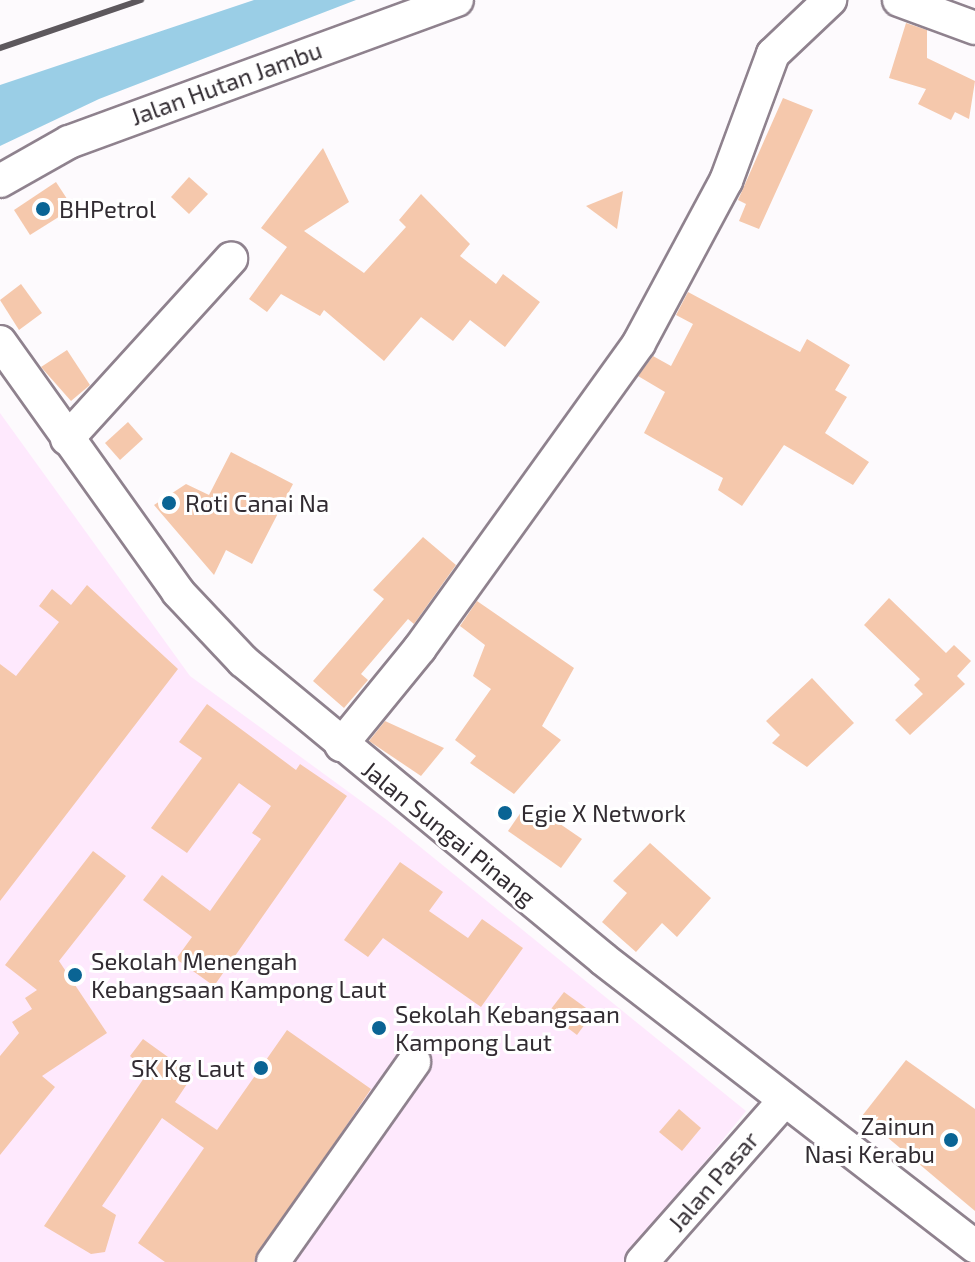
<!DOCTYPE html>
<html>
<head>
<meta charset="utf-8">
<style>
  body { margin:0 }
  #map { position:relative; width:975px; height:1262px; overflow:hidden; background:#fdfafd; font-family:"Exo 2",sans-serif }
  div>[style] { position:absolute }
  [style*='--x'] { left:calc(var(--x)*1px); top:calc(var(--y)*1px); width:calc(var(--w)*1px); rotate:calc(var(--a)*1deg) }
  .built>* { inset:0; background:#fee9fd }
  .water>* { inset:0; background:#9acee6 }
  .building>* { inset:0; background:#f5c8ac }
  .roads { filter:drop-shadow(2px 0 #8f828e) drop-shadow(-2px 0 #8f828e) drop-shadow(0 2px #8f828e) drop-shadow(0 -2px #8f828e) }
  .minor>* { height:32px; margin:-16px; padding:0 16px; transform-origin:16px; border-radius:16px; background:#fff }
  .rail>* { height:6px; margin:-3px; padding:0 3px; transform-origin:3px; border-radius:3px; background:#5d585d }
  .dots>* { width:22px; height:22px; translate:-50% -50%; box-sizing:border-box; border:4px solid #fff; border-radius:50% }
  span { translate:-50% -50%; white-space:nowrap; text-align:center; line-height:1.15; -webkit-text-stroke:6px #fff; paint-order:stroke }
  .street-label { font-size:24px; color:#322c32 }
  .poi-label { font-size:24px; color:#322c32 }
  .left { translate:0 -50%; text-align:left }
  .right { translate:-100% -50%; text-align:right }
</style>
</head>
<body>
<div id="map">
  <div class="built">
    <div style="clip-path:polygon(0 413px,190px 676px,387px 820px,746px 1111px,624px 1262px,0 1262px)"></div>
  </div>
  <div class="water">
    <div style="clip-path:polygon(254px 0,356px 0,99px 99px,0 146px,0 85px)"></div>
  </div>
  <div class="building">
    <div style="clip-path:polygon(906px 23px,927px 30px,927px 58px,975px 81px,969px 119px,955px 112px,951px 120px,918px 104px,926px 89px,889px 78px)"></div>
    <div style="clip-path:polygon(783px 98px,813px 110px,759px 229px,739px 221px,746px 204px,738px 200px)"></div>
    <div style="clip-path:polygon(323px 148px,349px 202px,304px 231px,364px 273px,406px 227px,399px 220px,421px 194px,470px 244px,460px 256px,496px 284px,503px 274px,540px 302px,505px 347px,470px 320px,453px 341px,421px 317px,384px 361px,324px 310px,320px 316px,281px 294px,267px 312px,249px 299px,287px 247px,261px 228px)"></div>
    <div style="clip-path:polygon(189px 177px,208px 194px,189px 214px,171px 197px)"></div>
    <div style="clip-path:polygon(56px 182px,73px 208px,30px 235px,14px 210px)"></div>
    <div style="clip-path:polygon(623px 191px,617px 229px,586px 206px)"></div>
    <div style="clip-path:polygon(21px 284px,42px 313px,19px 330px,0 300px)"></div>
    <div style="clip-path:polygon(688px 292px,800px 352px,807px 339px,850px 365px,835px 390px,847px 397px,825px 433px,869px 462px,853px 485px,784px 445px,742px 506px,718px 490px,723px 478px,644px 433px,665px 392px,638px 376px,653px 356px,671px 366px,693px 324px,676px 315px)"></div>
    <div style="clip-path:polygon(67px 350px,90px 385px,71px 401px,41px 367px)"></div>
    <div style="clip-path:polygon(128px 422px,143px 439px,120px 460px,105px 443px)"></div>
    <div style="clip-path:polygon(231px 452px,293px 484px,252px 564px,226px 550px,214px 575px,154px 505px,186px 484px,209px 495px)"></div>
    <div style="clip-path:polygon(423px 537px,456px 565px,414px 624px,408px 619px,361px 674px,368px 680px,344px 708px,313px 681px,384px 599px,373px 590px)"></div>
    <div style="clip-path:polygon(87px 585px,178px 669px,0 901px,0 664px,16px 676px,59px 622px,39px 606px,52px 589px,71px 605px)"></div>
    <div style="clip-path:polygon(889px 598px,946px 653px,954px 645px,971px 661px,957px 676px,965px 684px,910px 735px,895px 720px,923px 694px,914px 685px,920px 679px,864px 625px)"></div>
    <div style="clip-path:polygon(477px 601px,574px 668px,542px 726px,561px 740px,514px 794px,470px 763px,476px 756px,455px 740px,491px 689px,473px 676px,485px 645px,460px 626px)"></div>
    <div style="clip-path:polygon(812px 678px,854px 723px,807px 767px,772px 743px,780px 735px,766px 721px)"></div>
    <div style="clip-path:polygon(207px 704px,296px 770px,300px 764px,347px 796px,214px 986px,176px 959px,192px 937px,143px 900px,162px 875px,210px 911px,261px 839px,252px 833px,271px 806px,239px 783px,187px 853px,151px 828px,202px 758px,179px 742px)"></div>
    <div style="clip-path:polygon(385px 721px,444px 748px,421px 776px,369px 741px)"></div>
    <div style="clip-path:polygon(528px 802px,582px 839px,561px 868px,508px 831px)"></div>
    <div style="clip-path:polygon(650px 843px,711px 898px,677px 937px,662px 923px,636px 952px,602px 922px,627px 893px,613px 881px)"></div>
    <div style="clip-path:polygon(93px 851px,126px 876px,59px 961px,107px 1033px,42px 1076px,55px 1087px,0 1155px,0 1056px,19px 1033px,12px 1022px,32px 1009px,25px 998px,37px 990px,5px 965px)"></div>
    <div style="clip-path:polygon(400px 862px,443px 892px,429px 911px,468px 938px,482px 919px,523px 948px,481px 1007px,383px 938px,368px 957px,344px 940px)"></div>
    <div style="clip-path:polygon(564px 992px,593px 1013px,577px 1035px,548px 1013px)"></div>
    <div style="clip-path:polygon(287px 1030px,371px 1089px,254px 1262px,165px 1262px,138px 1243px,204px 1148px,162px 1118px,102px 1206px,116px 1215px,105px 1252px,91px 1254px,44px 1226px,148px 1072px,130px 1056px,143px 1039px,193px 1075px,175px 1102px,217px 1130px)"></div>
    <div style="clip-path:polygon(906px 1060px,975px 1109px,975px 1211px,862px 1116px)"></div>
    <div style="clip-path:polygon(679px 1109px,701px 1128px,682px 1151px,659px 1132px)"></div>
  </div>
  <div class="roads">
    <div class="minor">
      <div style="--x:899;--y:0;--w:81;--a:20.2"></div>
      <div style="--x:0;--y:181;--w:79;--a:-29.5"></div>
      <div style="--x:69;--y:142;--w:413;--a:-20.1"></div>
      <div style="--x:0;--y:342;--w:307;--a:54.5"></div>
      <div style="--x:178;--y:592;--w:95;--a:46.7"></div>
      <div style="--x:243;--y:661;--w:467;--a:39.6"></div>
      <div style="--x:603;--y:959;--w:470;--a:37.7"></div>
      <div style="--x:67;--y:439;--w:244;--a:-47.7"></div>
      <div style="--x:341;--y:745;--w:125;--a:-50.8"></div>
      <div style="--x:420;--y:648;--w:375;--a:-54.3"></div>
      <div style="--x:639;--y:343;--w:184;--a:-61.8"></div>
      <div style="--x:726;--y:181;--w:135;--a:-69.7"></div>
      <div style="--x:773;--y:54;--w:79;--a:-43.5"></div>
      <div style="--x:273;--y:1262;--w:245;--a:-54.8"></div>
      <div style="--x:642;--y:1262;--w:215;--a:-48.6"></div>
    </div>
  </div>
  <div class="rail">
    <div style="--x:0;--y:48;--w:149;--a:-18.8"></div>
  </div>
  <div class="dots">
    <div style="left:43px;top:209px;background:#0a6494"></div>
    <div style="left:169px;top:503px;background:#0a6494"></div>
    <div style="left:505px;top:813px;background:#0a6494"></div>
    <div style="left:75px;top:975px;background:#0a6494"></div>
    <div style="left:379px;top:1028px;background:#0a6494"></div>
    <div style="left:261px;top:1068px;background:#0a6494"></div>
    <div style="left:951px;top:1140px;background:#0a6494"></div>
  </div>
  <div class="street-label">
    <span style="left:226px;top:83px;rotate:-20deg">Jalan Hutan Jambu</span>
    <span style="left:449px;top:833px;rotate:39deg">Jalan Sungai Pinang</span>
    <span style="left:713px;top:1181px;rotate:-49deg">Jalan Pasar</span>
  </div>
  <div class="poi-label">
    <span class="left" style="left:59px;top:209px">BHPetrol</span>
    <span class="left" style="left:185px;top:503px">Roti Canai Na</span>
    <span class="left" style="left:521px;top:813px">Egie X Network</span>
    <span class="left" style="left:91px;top:975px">Sekolah Menengah<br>Kebangsaan Kampong Laut</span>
    <span class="left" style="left:395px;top:1028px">Sekolah Kebangsaan<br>Kampong Laut</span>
    <span class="right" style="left:245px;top:1068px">SK Kg Laut</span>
    <span class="right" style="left:935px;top:1140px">Zainun<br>Nasi Kerabu</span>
  </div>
</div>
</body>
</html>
